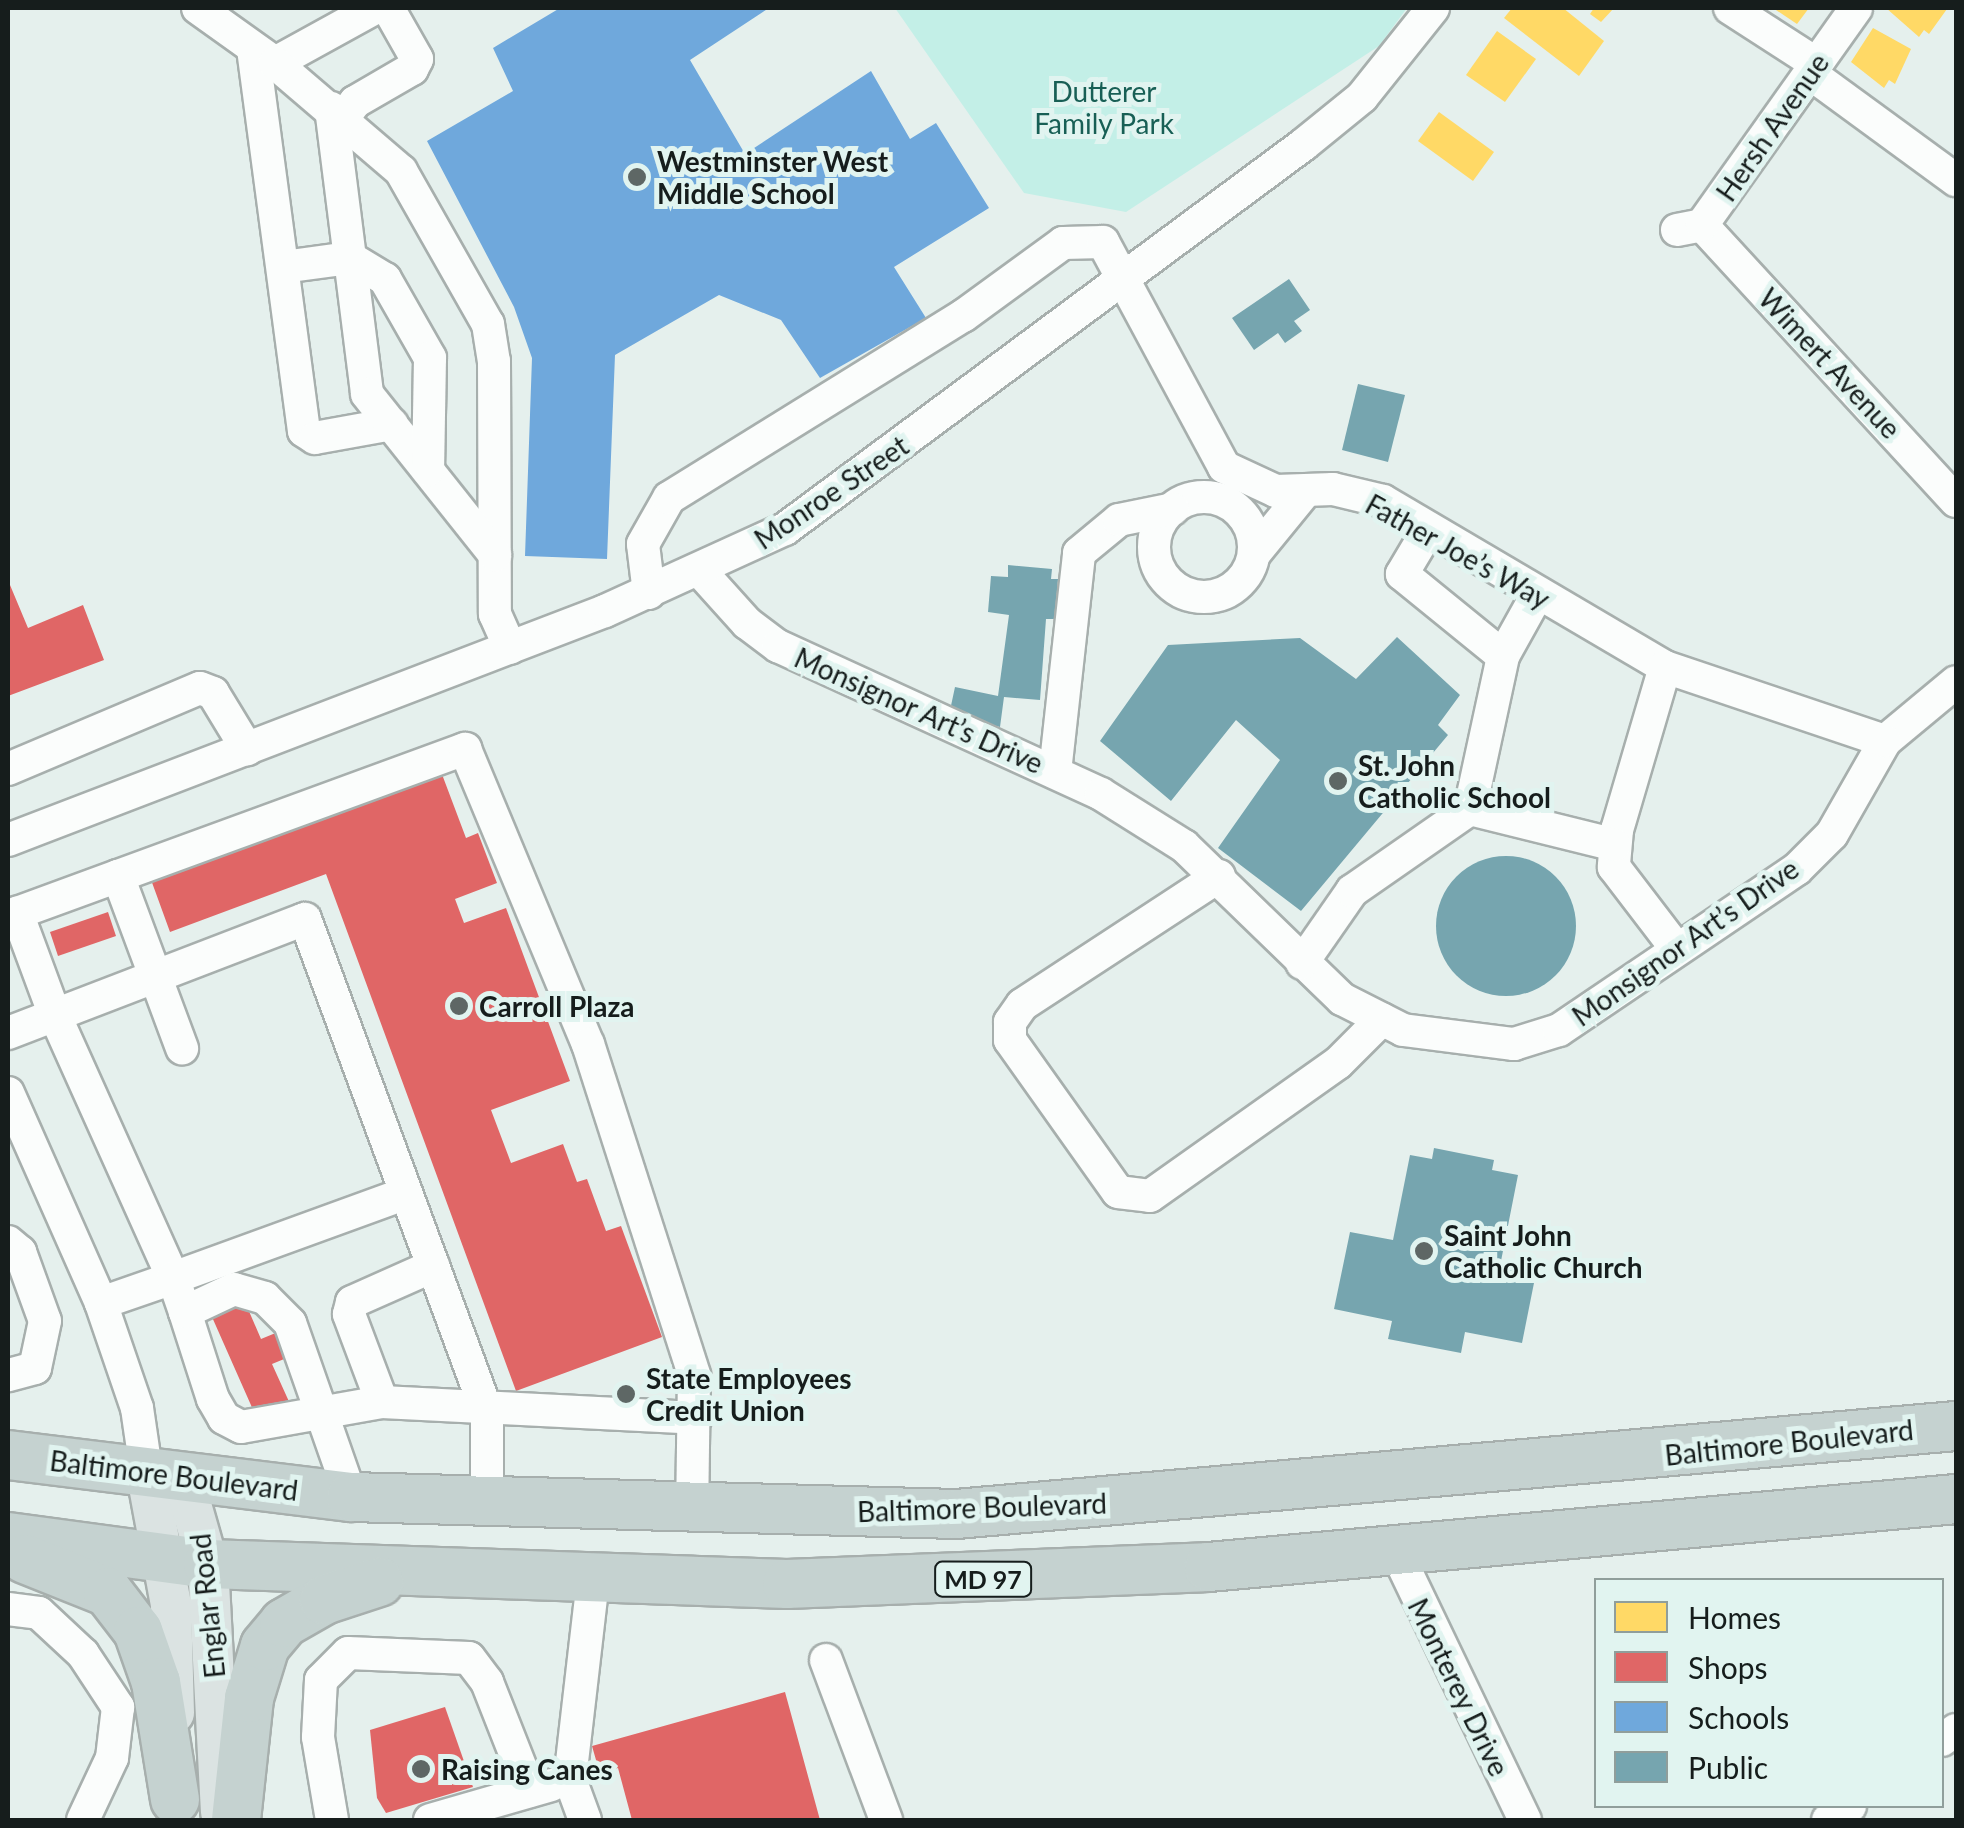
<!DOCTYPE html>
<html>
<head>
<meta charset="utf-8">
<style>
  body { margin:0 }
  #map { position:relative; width:1964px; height:1828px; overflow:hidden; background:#e5f0ed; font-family:Lato,sans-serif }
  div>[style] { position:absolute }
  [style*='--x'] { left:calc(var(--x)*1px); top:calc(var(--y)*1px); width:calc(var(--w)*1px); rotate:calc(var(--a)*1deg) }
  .green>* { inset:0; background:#c3efe7 }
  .homes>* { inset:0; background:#ffd966 }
  .shops>* { inset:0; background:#e06666 }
  .schools>* { inset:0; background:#6fa8dc }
  .public>* { inset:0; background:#76a5af }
  .round { border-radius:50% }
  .roads { filter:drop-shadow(2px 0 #a7afad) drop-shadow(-2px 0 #a7afad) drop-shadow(0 2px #a7afad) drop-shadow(0 -2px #a7afad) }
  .minor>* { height:32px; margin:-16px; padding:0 16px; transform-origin:16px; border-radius:16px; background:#fbfdfc }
  .minor>.ring { margin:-16px; padding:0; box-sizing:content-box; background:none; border:32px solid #fbfdfc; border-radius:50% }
  .major>* { height:40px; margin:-20px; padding:0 20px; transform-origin:20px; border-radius:20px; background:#dbe3e2 }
  .highway>* { height:48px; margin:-24px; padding:0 24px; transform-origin:24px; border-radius:24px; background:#c5d2d0 }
  .dots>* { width:28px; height:28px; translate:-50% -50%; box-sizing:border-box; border:5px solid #e1f4f0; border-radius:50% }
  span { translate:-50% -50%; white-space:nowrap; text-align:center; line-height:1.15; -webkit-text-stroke:10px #e1f4f0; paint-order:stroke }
  .shield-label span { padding:2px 8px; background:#e1f4f0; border:2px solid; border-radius:8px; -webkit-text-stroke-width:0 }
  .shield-label { font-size:25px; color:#161d1c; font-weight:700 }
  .park-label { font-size:28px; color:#185f55 }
  .street-label { font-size:28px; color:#161d1c }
  .poi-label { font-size:28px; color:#161d1c; font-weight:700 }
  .left { translate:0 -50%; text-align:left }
  .frame { position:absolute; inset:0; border:10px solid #161d1c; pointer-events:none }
  .legend { position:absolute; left:1594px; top:1578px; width:350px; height:230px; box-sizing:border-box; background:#e1f4f0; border:2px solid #909e9b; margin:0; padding:12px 18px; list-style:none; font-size:30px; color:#161d1c }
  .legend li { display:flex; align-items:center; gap:20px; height:50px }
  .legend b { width:50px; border:2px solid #909e9b }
</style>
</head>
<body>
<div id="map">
  <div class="green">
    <div style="clip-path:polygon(895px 8px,1407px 8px,1379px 46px,1126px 212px,1024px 193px)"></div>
  </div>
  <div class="homes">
    <div style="clip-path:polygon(1512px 8px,1563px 8px,1604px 41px,1579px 76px,1504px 18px)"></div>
    <div style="clip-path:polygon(1594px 8px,1614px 8px,1601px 22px,1590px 14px)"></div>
    <div style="clip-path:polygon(1773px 8px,1809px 8px,1797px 24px)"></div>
    <div style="clip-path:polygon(1886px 8px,1945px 8px,1947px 9px,1929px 34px,1924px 30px,1919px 37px)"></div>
    <div style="clip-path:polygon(1873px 28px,1911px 49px,1895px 84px,1889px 80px,1884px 88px,1851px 62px)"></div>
    <div style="clip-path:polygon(1497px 31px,1536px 59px,1505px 102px,1466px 75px)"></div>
    <div style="clip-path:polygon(1439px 112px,1494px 152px,1473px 181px,1418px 141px)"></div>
  </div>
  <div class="shops">
    <div style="clip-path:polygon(10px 585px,28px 628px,83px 605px,104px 660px,8px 696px)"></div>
    <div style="clip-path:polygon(440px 769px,466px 838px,478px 833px,497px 883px,455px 899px,464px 923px,506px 908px,570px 1081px,491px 1110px,511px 1163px,563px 1144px,577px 1182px,587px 1179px,606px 1231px,621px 1226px,662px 1337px,516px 1391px,326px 874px,170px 932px,150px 877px)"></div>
    <div style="clip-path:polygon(108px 912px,116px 936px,58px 956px,50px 932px)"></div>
    <div style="clip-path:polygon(245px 1302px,261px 1339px,278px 1332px,289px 1357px,272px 1364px,291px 1406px,258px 1421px,212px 1317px)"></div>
    <div style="clip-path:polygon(785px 1692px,820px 1820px,632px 1820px,618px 1768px,600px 1774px,592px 1746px)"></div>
    <div style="clip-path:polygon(445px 1707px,473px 1787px,386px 1813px,377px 1798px,370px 1730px)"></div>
  </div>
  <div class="schools">
    <div style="clip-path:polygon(560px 8px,769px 8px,690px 60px,745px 154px,871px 71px,910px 139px,936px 123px,989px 208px,894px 267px,926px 318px,820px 378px,781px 320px,719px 295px,615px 355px,607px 559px,525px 556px,532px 358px,514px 307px,427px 141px,513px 91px,493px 48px)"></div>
  </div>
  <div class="public">
    <div style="clip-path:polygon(1289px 279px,1310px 310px,1294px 321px,1302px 331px,1285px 343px,1278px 333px,1254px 350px,1232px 318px)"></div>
    <div style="clip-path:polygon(1358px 384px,1405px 395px,1388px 462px,1342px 450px)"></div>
    <div style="clip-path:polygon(1008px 565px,1052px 569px,1051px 579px,1058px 579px,1055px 619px,1046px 619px,1040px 700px,1004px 697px,1000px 727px,949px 715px,955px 687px,998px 696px,1009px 615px,988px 612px,991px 576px,1008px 577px)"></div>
    <div style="clip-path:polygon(1397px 637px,1460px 695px,1438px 725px,1448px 735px,1301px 911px,1218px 848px,1280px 760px,1236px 720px,1171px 801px,1100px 741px,1168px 645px,1300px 638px,1356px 679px)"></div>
    <div class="round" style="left:1436px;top:856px;width:140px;height:140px"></div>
    <div style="clip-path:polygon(1434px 1148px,1494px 1160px,1492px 1170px,1518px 1175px,1501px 1261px,1537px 1268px,1522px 1343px,1465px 1332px,1461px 1353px,1388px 1339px,1392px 1321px,1334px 1309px,1350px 1232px,1393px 1240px,1410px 1155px,1432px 1159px)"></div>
  </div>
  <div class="roads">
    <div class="minor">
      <div style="--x:198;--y:8;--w:95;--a:35.5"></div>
      <div style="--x:275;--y:63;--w:114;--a:-28.8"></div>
      <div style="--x:1730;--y:8;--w:103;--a:32.8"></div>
      <div style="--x:253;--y:49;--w:385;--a:82.4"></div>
      <div style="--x:304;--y:431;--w:13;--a:32"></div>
      <div style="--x:315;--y:438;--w:78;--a:-10.3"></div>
      <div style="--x:275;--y:63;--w:166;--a:40.6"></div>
      <div style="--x:401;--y:171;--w:176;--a:60.4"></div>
      <div style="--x:488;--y:324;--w:37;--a:81"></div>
      <div style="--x:494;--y:361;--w:253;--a:89.8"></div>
      <div style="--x:495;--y:614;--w:37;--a:66"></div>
      <div style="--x:1811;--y:74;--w:180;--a:36.2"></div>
      <div style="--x:331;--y:108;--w:288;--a:82.8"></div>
      <div style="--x:367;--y:394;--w:206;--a:51.5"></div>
      <div style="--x:343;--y:118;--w:20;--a:-53"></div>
      <div style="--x:355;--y:102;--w:66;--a:-30.1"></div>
      <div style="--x:412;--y:69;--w:11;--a:-63"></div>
      <div style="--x:417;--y:59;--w:59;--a:-119.6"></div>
      <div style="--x:1702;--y:225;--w:375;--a:47.4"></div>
      <div style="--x:1677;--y:230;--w:25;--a:-11"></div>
      <div style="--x:1702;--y:225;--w:266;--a:-54.6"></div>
      <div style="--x:283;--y:267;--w:68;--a:-7.7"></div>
      <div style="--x:350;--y:258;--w:41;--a:31"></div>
      <div style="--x:385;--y:279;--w:91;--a:60.3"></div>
      <div style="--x:430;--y:358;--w:112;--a:91"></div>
      <div class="ring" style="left:1154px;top:497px;width:68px;height:68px"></div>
      <div style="--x:1427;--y:532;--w:49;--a:120.8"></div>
      <div style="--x:1402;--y:574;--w:130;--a:39.1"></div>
      <div style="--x:1254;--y:554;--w:79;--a:-50.7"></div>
      <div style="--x:701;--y:572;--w:69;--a:48"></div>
      <div style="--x:747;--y:623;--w:39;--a:37"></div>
      <div style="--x:778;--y:646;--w:355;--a:24.6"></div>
      <div style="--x:1101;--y:794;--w:98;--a:32.1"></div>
      <div style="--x:1184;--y:846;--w:220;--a:44.1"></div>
      <div style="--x:1342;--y:999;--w:68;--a:26.9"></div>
      <div style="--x:1403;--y:1030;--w:112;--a:7.2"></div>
      <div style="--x:1514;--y:1044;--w:47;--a:-17.3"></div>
      <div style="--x:1559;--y:1030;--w:287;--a:-34.1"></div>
      <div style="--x:1797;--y:869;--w:49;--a:-45"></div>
      <div style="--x:1832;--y:834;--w:107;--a:-60.3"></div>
      <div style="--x:1885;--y:741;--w:92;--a:-39.7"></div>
      <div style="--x:649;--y:593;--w:49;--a:-97"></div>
      <div style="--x:643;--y:544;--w:53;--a:-60.5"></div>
      <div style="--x:669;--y:498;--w:346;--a:-31.8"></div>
      <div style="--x:963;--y:316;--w:124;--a:-36.1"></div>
      <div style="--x:1063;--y:243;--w:40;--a:-1.4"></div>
      <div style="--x:1103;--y:242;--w:255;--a:61.7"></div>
      <div style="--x:1224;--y:467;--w:57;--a:24.8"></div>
      <div style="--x:1276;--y:491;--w:57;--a:-2"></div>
      <div style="--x:1333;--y:489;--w:51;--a:13.5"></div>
      <div style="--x:1383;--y:501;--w:327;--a:30.5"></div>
      <div style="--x:1665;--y:667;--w:232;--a:18.6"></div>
      <div style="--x:1665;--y:667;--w:170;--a:106.4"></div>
      <div style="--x:1617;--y:830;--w:37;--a:95"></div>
      <div style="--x:1614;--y:867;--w:102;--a:52.6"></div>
      <div style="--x:8;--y:769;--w:208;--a:-22.9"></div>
      <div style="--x:200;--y:688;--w:14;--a:21"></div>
      <div style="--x:213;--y:693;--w:66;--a:58.7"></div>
      <div style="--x:1055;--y:772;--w:220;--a:-83.7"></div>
      <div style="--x:1079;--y:553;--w:52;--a:-39.5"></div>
      <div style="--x:1119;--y:520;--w:55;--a:-11.5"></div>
      <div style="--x:1470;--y:809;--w:149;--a:13.9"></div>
      <div style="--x:8;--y:840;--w:639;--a:-20.99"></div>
      <div style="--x:605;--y:611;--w:198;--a:-24.5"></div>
      <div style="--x:785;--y:529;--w:645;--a:-36.55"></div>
      <div style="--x:1303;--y:145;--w:76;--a:-39.1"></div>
      <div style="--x:1362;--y:97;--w:114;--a:-51.4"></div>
      <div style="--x:118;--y:876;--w:370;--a:-20.1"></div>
      <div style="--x:465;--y:749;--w:320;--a:67.4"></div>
      <div style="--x:588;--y:1044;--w:348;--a:72.2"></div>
      <div style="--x:694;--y:1375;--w:137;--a:90.8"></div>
      <div style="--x:1219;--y:876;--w:235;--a:146.8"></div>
      <div style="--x:1022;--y:1005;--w:21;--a:125"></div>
      <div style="--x:1010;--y:1022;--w:18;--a:90"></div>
      <div style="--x:1010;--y:1040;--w:186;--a:54.6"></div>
      <div style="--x:1118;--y:1192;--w:32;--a:7"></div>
      <div style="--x:1150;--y:1196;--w:230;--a:-35.3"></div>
      <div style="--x:1338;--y:1063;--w:62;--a:-45"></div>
      <div style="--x:1302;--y:963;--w:88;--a:-55.2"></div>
      <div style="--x:1352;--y:891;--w:144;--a:-34.8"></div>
      <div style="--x:1470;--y:809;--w:157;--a:-77.8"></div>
      <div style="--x:1503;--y:656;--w:70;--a:-60.9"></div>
      <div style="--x:8;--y:1033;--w:318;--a:-21"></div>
      <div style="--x:305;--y:919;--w:526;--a:69.74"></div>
      <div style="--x:487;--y:1412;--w:92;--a:90"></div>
      <div style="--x:8;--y:1093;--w:230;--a:66.1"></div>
      <div style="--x:101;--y:1303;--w:111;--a:71.1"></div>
      <div style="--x:137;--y:1408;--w:63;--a:81.7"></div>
      <div style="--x:8;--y:1242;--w:16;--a:40"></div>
      <div style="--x:20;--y:1252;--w:73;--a:70.1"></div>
      <div style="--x:45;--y:1321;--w:48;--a:102"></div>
      <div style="--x:35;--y:1368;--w:28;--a:165"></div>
      <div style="--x:101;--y:1303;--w:76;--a:-19.1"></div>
      <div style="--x:173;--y:1278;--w:290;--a:-114.2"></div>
      <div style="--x:54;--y:1013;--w:107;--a:-110.3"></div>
      <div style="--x:17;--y:913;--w:108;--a:-20.1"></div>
      <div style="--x:118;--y:876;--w:184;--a:69.6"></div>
      <div style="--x:185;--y:1312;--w:91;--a:72.2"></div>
      <div style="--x:213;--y:1399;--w:22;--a:60"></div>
      <div style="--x:224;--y:1418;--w:19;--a:28"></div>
      <div style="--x:241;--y:1427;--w:143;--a:-10.1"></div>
      <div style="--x:382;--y:1402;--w:314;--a:2.9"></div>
      <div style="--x:382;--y:1402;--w:94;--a:-110.6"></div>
      <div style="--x:349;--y:1314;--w:12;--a:-76"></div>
      <div style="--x:352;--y:1302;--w:89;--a:-24"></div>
      <div style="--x:351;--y:1497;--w:184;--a:-109.3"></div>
      <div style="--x:290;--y:1323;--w:35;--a:-135"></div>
      <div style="--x:265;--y:1298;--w:32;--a:-164"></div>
      <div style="--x:234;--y:1289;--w:54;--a:154.9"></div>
      <div style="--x:185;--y:1312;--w:36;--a:-109"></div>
      <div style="--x:173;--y:1278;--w:248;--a:-20"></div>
      <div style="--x:1397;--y:1553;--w:296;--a:64.4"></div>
      <div style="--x:8;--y:1609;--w:31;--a:7"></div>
      <div style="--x:39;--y:1613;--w:60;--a:43"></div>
      <div style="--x:83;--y:1654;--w:64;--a:56.6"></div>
      <div style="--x:118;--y:1707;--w:51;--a:96.7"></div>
      <div style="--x:112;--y:1758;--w:68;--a:115.1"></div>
      <div style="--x:826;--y:1660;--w:171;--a:69.4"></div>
      <div style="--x:1942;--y:1740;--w:17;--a:-36"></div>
      <div style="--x:332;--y:1820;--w:84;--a:-99.6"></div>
      <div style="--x:318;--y:1737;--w:57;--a:-87"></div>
      <div style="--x:321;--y:1680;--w:38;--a:-45"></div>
      <div style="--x:348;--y:1653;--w:121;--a:2.4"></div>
      <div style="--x:469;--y:1658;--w:30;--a:53"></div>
      <div style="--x:487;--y:1682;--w:117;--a:68.5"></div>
      <div style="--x:430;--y:1820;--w:126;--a:-16.1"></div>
      <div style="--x:585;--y:1820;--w:44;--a:-110.1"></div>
      <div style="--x:570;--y:1779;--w:200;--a:-83.4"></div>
      <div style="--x:1828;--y:1820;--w:26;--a:-32"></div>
    </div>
    <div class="major">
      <div style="--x:146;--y:1470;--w:137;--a:79.5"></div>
      <div style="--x:171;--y:1605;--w:108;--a:88.4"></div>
      <div style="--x:182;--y:1473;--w:95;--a:74.1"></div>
      <div style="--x:208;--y:1564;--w:248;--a:87"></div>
    </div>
    <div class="highway">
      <div style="--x:8;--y:1455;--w:346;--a:7"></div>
      <div style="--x:351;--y:1497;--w:605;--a:1.61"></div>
      <div style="--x:956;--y:1514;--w:1004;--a:-5.03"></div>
      <div style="--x:8;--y:1537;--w:202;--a:7.7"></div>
      <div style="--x:208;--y:1564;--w:579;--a:1.98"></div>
      <div style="--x:787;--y:1584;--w:422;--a:-2.3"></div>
      <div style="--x:1209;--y:1567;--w:750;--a:-5.2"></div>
      <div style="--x:25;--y:1559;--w:89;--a:21.7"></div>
      <div style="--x:108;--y:1592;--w:49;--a:52.4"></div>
      <div style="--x:138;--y:1631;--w:54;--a:70.6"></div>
      <div style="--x:156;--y:1682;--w:119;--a:80.8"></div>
      <div style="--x:236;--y:1820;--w:123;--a:-83.9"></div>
      <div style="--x:249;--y:1698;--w:54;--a:-72.9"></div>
      <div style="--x:265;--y:1646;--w:30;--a:-50"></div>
      <div style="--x:284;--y:1623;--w:46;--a:-29.9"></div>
      <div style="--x:324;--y:1600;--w:58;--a:-18.1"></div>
    </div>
  </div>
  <div class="dots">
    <div style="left:637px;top:177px;background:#5e6765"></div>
    <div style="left:1338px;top:781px;background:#5e6765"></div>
    <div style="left:459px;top:1006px;background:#5e6765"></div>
    <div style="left:1424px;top:1251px;background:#5e6765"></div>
    <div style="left:626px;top:1394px;background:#5e6765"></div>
    <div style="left:421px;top:1769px;background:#5e6765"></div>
  </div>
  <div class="shield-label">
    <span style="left:983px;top:1579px">MD 97</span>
  </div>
  <div class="park-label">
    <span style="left:1104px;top:107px">Dutterer<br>Family Park</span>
  </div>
  <div class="street-label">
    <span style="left:1772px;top:127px;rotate:-55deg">Hersh Avenue</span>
    <span style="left:1830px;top:363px;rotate:47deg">Wimert Avenue</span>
    <span style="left:831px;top:492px;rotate:-34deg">Monroe Street</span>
    <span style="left:1458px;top:551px;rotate:29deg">Father Joe’s Way</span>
    <span style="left:919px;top:710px;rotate:24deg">Monsignor Art’s Drive</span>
    <span style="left:1685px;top:942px;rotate:-35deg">Monsignor Art’s Drive</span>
    <span style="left:1789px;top:1442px;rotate:-6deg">Baltimore Boulevard</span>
    <span style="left:174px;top:1475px;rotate:7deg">Baltimore Boulevard</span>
    <span style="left:982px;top:1507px;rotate:-2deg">Baltimore Boulevard</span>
    <span style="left:207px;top:1606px;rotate:-96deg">Englar Road</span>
    <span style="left:1459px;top:1687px;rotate:64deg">Monterey Drive</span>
  </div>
  <div class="poi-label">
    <span class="left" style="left:657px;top:177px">Westminster West<br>Middle School</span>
    <span class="left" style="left:1358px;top:781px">St. John<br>Catholic School</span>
    <span class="left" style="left:479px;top:1006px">Carroll Plaza</span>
    <span class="left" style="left:1444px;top:1251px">Saint John<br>Catholic Church</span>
    <span class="left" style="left:646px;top:1394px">State Employees<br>Credit Union</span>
    <span class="left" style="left:441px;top:1769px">Raising Canes</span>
  </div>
  <div class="frame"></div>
  <ul class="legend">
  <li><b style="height:28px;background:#ffd966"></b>Homes</li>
  <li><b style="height:28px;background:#e06666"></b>Shops</li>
  <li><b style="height:28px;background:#6fa8dc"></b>Schools</li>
  <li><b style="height:28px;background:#76a5af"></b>Public</li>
  </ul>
</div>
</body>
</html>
